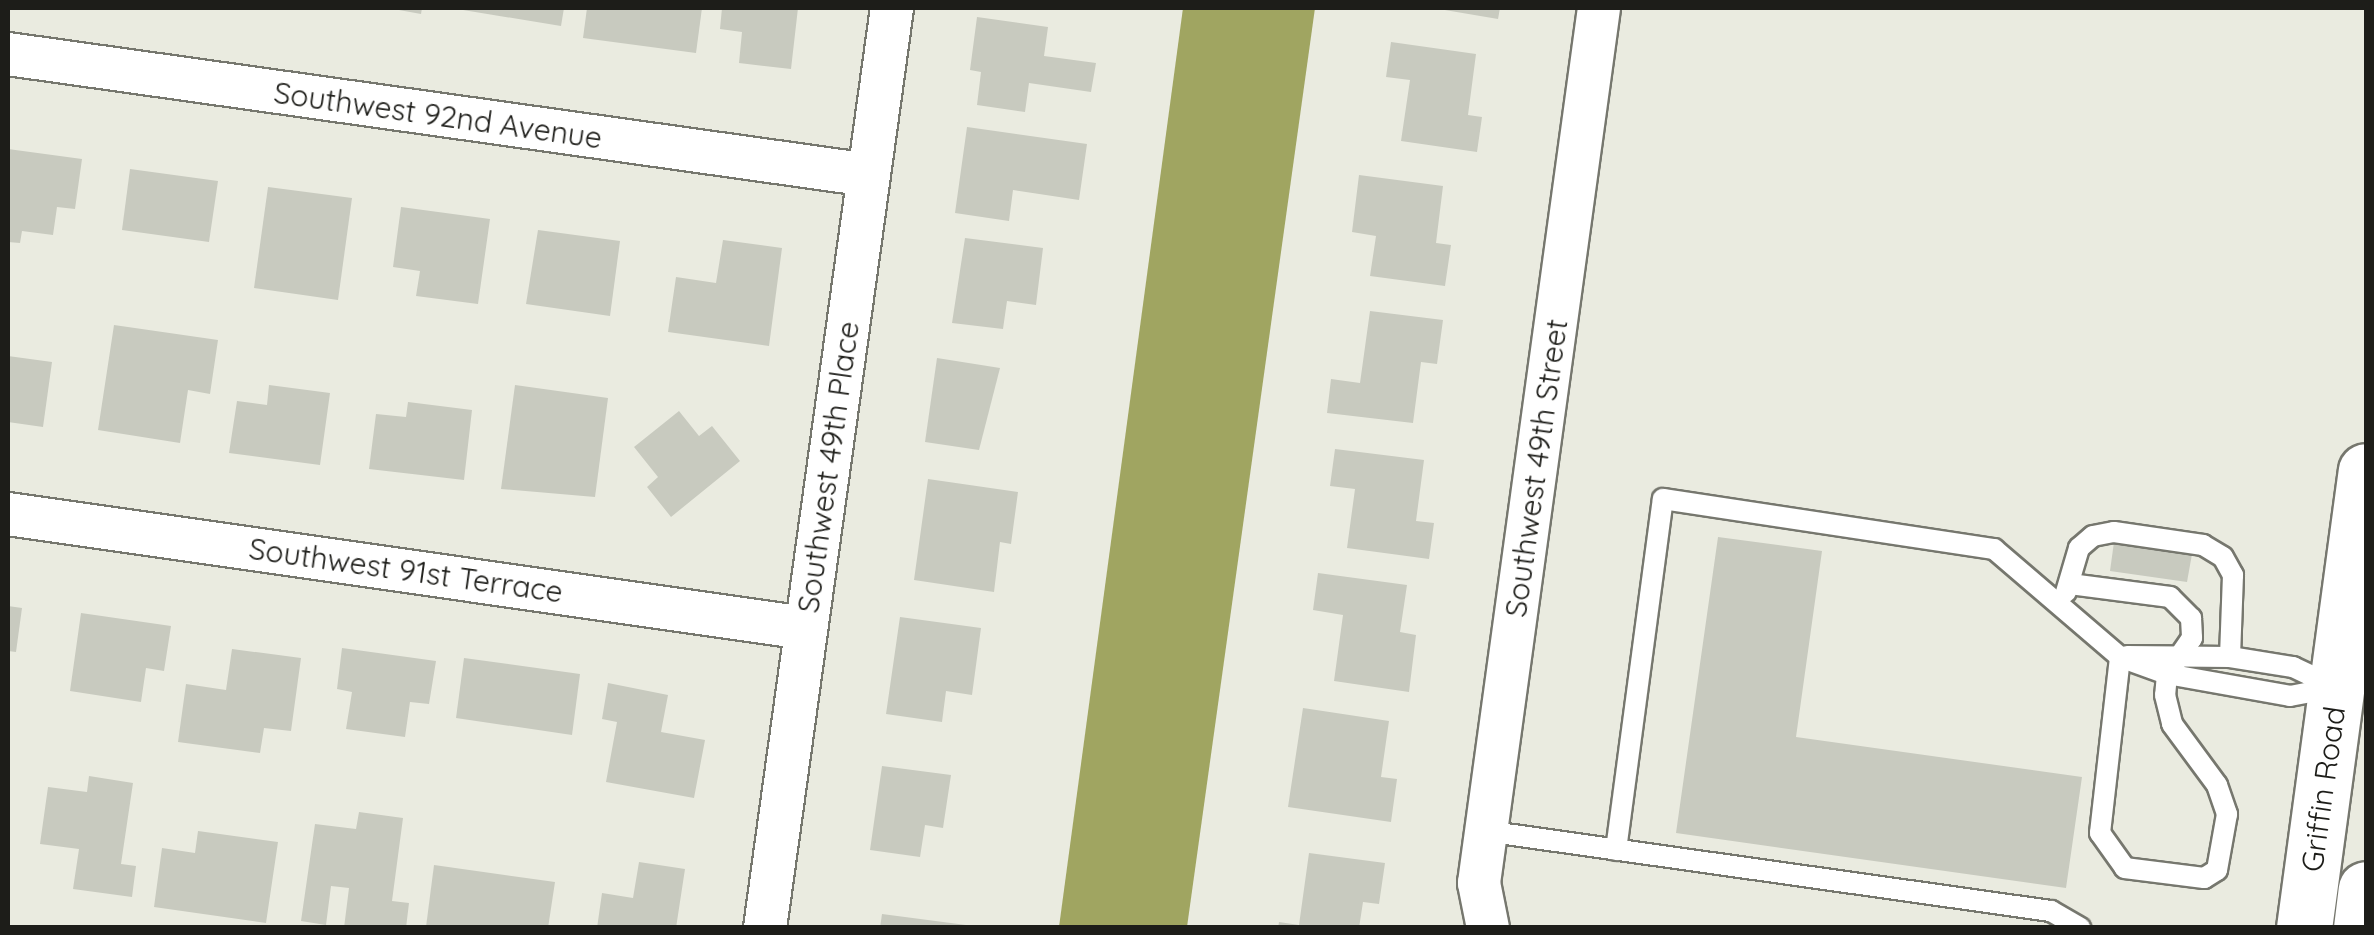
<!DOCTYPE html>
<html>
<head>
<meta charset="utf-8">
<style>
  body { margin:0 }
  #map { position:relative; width:2374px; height:935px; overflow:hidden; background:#eaebe0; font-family:Quicksand,sans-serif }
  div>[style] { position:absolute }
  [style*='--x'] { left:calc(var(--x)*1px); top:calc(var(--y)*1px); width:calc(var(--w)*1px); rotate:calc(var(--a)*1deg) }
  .water>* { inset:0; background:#a0a561 }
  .building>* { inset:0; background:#c8cabf }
  .roads { filter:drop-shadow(2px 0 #76776e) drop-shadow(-2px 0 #76776e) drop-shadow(0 2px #76776e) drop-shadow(0 -2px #76776e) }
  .lane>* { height:20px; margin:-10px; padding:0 10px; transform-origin:10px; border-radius:10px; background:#fff }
  .street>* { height:42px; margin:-21px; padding:0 21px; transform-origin:21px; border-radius:21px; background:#fff }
  .primary>* { height:55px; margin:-27.5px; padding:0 27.5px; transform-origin:27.5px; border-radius:27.5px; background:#fff }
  span { translate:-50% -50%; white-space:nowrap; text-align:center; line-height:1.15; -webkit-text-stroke:8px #fff; paint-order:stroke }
  .street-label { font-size:30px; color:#1d1d19 }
  .frame { position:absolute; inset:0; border:10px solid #1d1d19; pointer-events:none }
</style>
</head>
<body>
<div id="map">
  <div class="water">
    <div style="clip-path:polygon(1183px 8px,1315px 8px,1187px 927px,1059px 927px)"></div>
  </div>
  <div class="building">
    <div style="clip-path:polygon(388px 8px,422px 8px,421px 14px)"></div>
    <div style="clip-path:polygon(451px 8px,564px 8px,561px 26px)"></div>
    <div style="clip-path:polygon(587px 8px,702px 8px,696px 53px,583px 38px)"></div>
    <div style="clip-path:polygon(722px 8px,798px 8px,791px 69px,739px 63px,742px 32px,720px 29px)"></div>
    <div style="clip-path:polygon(1433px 8px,1500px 8px,1498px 19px)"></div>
    <div style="clip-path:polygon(977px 17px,1048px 27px,1044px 56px,1096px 63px,1091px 92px,1029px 83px,1025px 112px,977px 105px,981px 72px,970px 70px)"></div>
    <div style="clip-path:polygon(1391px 42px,1476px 54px,1468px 115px,1482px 117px,1477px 152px,1401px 141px,1410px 80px,1386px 77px)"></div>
    <div style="clip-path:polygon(967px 127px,1087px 144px,1079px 200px,1013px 190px,1009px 221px,955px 213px)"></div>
    <div style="clip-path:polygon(8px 149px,82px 159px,75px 209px,57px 207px,53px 235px,22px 231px,20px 243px,8px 242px)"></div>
    <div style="clip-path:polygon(130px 169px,218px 181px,209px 242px,122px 230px)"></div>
    <div style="clip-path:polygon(1359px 175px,1443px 186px,1436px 243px,1451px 245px,1445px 286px,1370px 276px,1376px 236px,1352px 232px)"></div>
    <div style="clip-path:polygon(268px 187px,352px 198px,338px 300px,254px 288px)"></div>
    <div style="clip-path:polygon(401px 207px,490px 219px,478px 304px,416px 296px,420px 271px,393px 267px)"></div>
    <div style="clip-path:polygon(538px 230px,620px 241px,610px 316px,526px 304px)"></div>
    <div style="clip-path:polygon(965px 238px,1043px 248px,1036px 305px,1007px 301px,1003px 329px,952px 323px)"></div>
    <div style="clip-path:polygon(723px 240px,782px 248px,769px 346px,668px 332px,676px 277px,716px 283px)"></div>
    <div style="clip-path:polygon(1370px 311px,1443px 320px,1437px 364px,1421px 362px,1413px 423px,1327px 413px,1331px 379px,1360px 383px)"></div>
    <div style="clip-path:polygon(114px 325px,218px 340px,210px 394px,188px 390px,180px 443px,98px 430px)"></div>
    <div style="clip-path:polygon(8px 356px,52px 362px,43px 427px,8px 422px)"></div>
    <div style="clip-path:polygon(937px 358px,1000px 368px,979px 450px,925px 442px)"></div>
    <div style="clip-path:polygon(269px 385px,330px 393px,320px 465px,229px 453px,237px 401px,267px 405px)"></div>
    <div style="clip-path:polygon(515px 385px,608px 398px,595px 497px,501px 489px)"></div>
    <div style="clip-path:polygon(408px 402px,472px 410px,464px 480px,369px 469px,376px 414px,406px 417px)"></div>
    <div style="clip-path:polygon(679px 411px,699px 436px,712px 426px,740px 461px,671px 517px,647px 487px,658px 477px,634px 447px)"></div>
    <div style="clip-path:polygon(1335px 449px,1424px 460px,1416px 521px,1434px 523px,1429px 559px,1347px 548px,1355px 489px,1330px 486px)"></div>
    <div style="clip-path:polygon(928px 479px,1018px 492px,1011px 544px,1000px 542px,994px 592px,914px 580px)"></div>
    <div style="clip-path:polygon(1718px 537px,1822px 551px,1796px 737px,2082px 777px,2066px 888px,1676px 833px)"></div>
    <div style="clip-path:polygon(2114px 542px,2192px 554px,2187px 582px,2110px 571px)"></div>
    <div style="clip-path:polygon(1318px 573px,1407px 585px,1400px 632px,1416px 635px,1409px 692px,1334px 681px,1343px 615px,1313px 610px)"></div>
    <div style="clip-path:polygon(8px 606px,22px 608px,16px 652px,8px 651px)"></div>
    <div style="clip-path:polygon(81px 613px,171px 626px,164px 671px,146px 668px,141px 702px,70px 691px)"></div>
    <div style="clip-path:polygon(900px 617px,981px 628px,972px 695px,946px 691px,942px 722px,886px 714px)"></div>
    <div style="clip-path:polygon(342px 648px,436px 661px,429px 704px,410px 702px,405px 737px,346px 729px,352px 692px,337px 689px)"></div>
    <div style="clip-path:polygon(232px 649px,301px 658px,291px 731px,264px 728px,260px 753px,178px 742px,186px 684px,226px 690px)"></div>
    <div style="clip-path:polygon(464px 658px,580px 674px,572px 735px,456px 718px)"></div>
    <div style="clip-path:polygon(608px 683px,668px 695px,661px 732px,705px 740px,694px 798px,606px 782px,617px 722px,602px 719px)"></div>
    <div style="clip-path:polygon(1303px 708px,1389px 721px,1381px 777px,1397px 779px,1391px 822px,1288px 807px)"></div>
    <div style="clip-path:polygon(882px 766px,951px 775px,943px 828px,925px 825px,920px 857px,870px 850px)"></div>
    <div style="clip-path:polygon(89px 776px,133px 783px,121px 864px,136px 866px,132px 897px,73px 889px,79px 849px,40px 844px,48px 787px,87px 792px)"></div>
    <div style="clip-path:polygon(359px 812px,403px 818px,392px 901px,409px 903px,406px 928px,344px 928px,349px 888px,331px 886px,326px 925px,301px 921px,315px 824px,356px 829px)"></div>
    <div style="clip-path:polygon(198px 831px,278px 842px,266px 923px,154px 907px,162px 848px,195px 853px)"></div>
    <div style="clip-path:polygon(1309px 853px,1385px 863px,1379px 904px,1363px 902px,1359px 928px,1278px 928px,1279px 922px,1299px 925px)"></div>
    <div style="clip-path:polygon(639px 862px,685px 869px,676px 928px,597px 928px,602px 893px,633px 898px)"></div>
    <div style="clip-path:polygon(434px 865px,555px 882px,548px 928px,426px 927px)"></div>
    <div style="clip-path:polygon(882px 914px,966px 925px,966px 928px,880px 928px)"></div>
  </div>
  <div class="roads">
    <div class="lane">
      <div style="--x:2070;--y:584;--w:101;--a:7.4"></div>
      <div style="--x:2170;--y:597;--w:30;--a:45"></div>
      <div style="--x:2191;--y:618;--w:20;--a:87"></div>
      <div style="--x:2192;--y:638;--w:44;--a:124.8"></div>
      <div style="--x:2167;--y:674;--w:21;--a:95"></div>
      <div style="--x:2165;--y:695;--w:30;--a:76"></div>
      <div style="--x:2172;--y:724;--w:76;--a:53.6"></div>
      <div style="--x:2217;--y:785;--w:31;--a:71"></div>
      <div style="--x:2227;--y:814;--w:57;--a:100.1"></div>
      <div style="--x:2217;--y:870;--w:15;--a:148"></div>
      <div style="--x:2204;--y:878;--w:80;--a:-172.8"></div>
      <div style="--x:2125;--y:868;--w:43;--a:-125.5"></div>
      <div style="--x:2100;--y:833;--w:177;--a:-83.5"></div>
      <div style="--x:2066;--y:592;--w:46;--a:-73.5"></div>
      <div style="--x:2079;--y:548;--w:18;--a:-41"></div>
      <div style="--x:2093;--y:536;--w:21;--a:-11"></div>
      <div style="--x:2114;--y:532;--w:90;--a:8.3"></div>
      <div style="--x:2203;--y:545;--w:23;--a:31"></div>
      <div style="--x:2223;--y:557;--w:21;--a:61"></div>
      <div style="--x:2233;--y:575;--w:82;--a:92.1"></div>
      <div style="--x:2127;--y:656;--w:103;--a:0.6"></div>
      <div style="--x:2230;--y:657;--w:64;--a:9"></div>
      <div style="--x:2293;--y:667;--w:44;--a:25.4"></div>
      <div style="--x:1485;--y:831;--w:572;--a:8.05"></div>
      <div style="--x:2051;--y:911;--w:34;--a:30"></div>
      <div style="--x:1616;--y:850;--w:354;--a:-82.4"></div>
      <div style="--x:1663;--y:499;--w:335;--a:8.6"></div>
      <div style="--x:1994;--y:549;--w:166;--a:40.6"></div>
      <div style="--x:2120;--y:657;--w:50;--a:19.9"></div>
      <div style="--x:2167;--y:674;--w:125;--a:10.1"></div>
      <div style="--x:2290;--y:696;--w:43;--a:-10.8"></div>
    </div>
    <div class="street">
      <div style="--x:8;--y:54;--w:869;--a:8"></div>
      <div style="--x:8;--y:514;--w:805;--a:8.14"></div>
      <div style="--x:765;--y:928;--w:929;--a:-82.14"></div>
      <div style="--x:1488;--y:928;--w:46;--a:-101.3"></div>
      <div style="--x:1479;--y:883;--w:883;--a:-82.19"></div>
    </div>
    <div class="primary">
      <div style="--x:2304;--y:928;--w:461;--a:-82.3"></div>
      <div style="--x:2361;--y:928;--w:39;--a:-83"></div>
    </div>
  </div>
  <div class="street-label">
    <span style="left:438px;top:115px;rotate:8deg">Southwest 92nd Avenue</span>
    <span style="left:828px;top:467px;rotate:-82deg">Southwest 49th Place</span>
    <span style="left:1536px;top:468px;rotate:-82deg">Southwest 49th Street</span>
    <span style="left:406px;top:570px;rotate:8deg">Southwest 91st Terrace</span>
    <span style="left:2323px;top:789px;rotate:-82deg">Griffin Road</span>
  </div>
  <div class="frame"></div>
</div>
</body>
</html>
